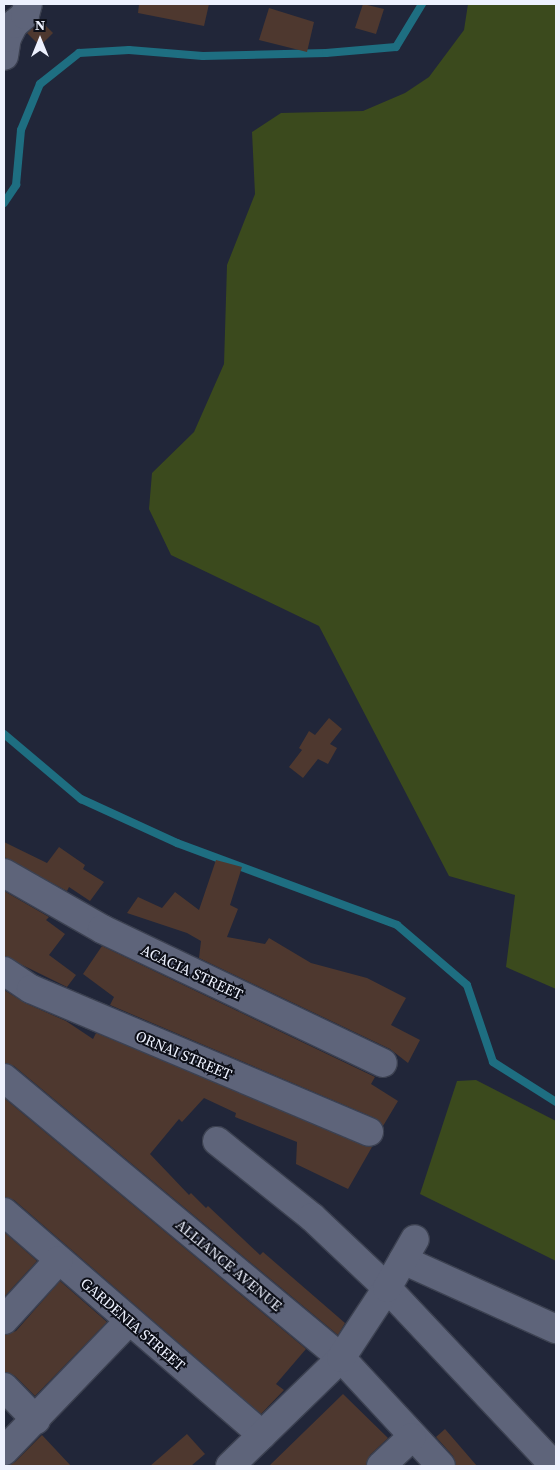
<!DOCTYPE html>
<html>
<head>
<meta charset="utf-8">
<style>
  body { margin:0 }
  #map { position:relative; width:560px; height:1470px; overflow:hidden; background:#212639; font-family:"Source Serif 4",serif }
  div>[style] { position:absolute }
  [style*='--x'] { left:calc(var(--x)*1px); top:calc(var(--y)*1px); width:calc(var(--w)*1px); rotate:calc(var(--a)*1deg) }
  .green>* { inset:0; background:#3b4a1d }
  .stream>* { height:8px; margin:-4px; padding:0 4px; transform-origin:4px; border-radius:4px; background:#1e6e81 }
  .building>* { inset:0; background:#4e382f }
  .roads { filter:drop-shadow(1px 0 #3c4151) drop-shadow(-1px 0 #3c4151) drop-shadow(0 1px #3c4151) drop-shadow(0 -1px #3c4151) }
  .minor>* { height:28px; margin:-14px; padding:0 14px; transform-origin:14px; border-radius:14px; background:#5e647a }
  span { translate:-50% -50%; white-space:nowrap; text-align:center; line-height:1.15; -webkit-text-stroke:4px #0d0f18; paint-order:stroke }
  .street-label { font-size:15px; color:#edf1fe }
  .frame { position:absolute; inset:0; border:5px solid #edf1fe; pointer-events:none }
  .north { position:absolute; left:15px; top:15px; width:50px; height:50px; -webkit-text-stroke:4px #0d0f18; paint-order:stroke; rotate:0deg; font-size:14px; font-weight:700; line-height:20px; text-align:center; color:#edf1fe }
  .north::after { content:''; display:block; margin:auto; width:18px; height:22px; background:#edf1fe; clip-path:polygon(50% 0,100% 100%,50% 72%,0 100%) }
</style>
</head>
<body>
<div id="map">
  <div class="green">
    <div style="clip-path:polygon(468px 4px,556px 4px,556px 989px,506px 967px,515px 895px,449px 876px,319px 626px,171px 555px,149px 509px,152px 473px,194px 432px,224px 364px,227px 265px,255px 194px,252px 132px,281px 113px,363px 111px,405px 93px,429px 77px,464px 30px)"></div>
    <div style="clip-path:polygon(476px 1080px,556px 1121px,556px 1261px,420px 1194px,457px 1081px)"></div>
  </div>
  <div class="stream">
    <div style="--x:4;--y:203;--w:22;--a:-56"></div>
    <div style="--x:16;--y:185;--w:55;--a:-84.8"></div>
    <div style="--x:21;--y:130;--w:50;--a:-67.6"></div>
    <div style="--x:40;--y:84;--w:50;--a:-38.5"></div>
    <div style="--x:79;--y:53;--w:50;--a:-3.4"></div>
    <div style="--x:129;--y:50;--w:74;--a:4.6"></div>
    <div style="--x:203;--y:56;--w:123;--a:-1.4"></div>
    <div style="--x:326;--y:53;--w:70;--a:-4.9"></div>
    <div style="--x:396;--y:47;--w:50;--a:-58.8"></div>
    <div style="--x:4;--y:734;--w:101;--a:40.2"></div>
    <div style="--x:81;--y:799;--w:106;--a:24.6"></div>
    <div style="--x:177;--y:843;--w:235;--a:20.4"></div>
    <div style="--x:397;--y:925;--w:92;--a:40.6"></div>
    <div style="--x:467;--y:985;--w:81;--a:71.3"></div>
    <div style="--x:493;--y:1062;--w:75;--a:32.4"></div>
  </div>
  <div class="building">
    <div style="clip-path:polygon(139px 4px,209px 4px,204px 26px,138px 13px)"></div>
    <div style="clip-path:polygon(363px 4px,384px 9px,376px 34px,355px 28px)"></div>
    <div style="clip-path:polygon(269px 8px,314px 22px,307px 52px,259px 40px)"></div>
    <div style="clip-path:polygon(40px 20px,53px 33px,40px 46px,27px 33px)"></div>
    <div style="clip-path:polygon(329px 718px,342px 729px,330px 744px,337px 748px,328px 764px,318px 759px,303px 778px,289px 767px,302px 750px,299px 748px,309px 731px,315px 735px)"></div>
    <div style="clip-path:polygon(4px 842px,47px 863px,59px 847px,85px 865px,83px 869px,104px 882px,90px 901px,69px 887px,67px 891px,4px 857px)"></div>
    <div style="clip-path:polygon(216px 860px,242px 867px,230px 905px,238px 909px,227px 937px,265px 944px,269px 938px,311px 963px,367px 978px,406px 998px,391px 1025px,420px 1040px,408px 1063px,390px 1049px,199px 958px,201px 941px,187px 933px,127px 913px,138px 897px,162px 908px,175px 892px,199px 910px)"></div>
    <div style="clip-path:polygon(4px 891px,49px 917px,46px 920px,65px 934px,49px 955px,76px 975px,67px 987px,4px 956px)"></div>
    <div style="clip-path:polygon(102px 946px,375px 1077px,371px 1084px,398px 1101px,383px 1126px,375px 1118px,110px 1005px,114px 997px,83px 974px)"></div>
    <div style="clip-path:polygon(4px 990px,25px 1003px,66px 1021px,93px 1039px,96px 1033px,372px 1147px,348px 1189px,296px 1164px,297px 1142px,235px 1117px,236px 1113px,204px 1098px,182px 1122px,179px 1119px,150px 1154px,189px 1195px,191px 1193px,206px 1208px,208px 1206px,260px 1255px,263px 1252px,345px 1323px,338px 1335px,14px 1066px,4px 1063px)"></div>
    <div style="clip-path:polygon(4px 1098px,306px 1349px,276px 1384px,284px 1390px,261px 1414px,14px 1200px,4px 1197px)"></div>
    <div style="clip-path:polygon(4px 1232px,37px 1261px,4px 1297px)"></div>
    <div style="clip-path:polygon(60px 1281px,107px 1322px,35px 1396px,15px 1376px,4px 1372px,4px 1335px,16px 1331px)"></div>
    <div style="clip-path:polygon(343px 1394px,388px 1438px,370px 1455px,366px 1466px,269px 1466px)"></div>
    <div style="clip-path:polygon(445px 1429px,477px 1466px,456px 1466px,453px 1456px,436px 1437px)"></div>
    <div style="clip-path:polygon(187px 1434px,205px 1454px,191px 1466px,150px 1466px)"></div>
    <div style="clip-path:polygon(42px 1435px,71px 1466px,4px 1466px,15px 1462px)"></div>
  </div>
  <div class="roads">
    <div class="minor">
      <div style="--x:4;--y:56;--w:18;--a:-81"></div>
      <div style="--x:7;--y:38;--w:16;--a:-63"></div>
      <div style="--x:14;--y:24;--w:14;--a:-39"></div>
      <div style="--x:25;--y:15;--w:11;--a:-75"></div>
      <div style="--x:4;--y:873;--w:113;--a:29.7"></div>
      <div style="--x:102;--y:929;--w:311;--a:25.5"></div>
      <div style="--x:4;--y:971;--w:32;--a:34"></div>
      <div style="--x:31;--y:989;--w:367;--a:22.9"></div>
      <div style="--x:4;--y:1078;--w:438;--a:39.7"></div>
      <div style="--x:341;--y:1358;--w:147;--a:47.2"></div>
      <div style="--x:217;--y:1141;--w:122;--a:38.7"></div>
      <div style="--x:312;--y:1217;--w:103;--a:43.4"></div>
      <div style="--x:387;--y:1288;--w:245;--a:46.7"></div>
      <div style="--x:4;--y:1212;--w:341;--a:40.8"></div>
      <div style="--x:403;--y:1260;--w:168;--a:24.3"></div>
      <div style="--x:4;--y:1320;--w:81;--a:-47.5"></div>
      <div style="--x:4;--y:1387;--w:46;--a:45.9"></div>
      <div style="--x:4;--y:1451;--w:180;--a:-46.1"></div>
      <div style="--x:230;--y:1466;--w:155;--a:-44.2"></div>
      <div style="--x:341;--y:1358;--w:84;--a:-56.7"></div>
      <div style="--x:387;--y:1288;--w:56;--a:-60.3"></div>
      <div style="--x:381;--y:1466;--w:42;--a:-43.1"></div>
    </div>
  </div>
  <div class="street-label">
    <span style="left:192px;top:972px;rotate:25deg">ACACIA STREET</span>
    <span style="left:184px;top:1055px;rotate:23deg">ORNAI STREET</span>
    <span style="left:229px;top:1265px;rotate:40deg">ALLIANCE AVENUE</span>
    <span style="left:133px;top:1324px;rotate:41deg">GARDENIA STREET</span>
  </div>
  <div class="frame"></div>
  <div class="north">N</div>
</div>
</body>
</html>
